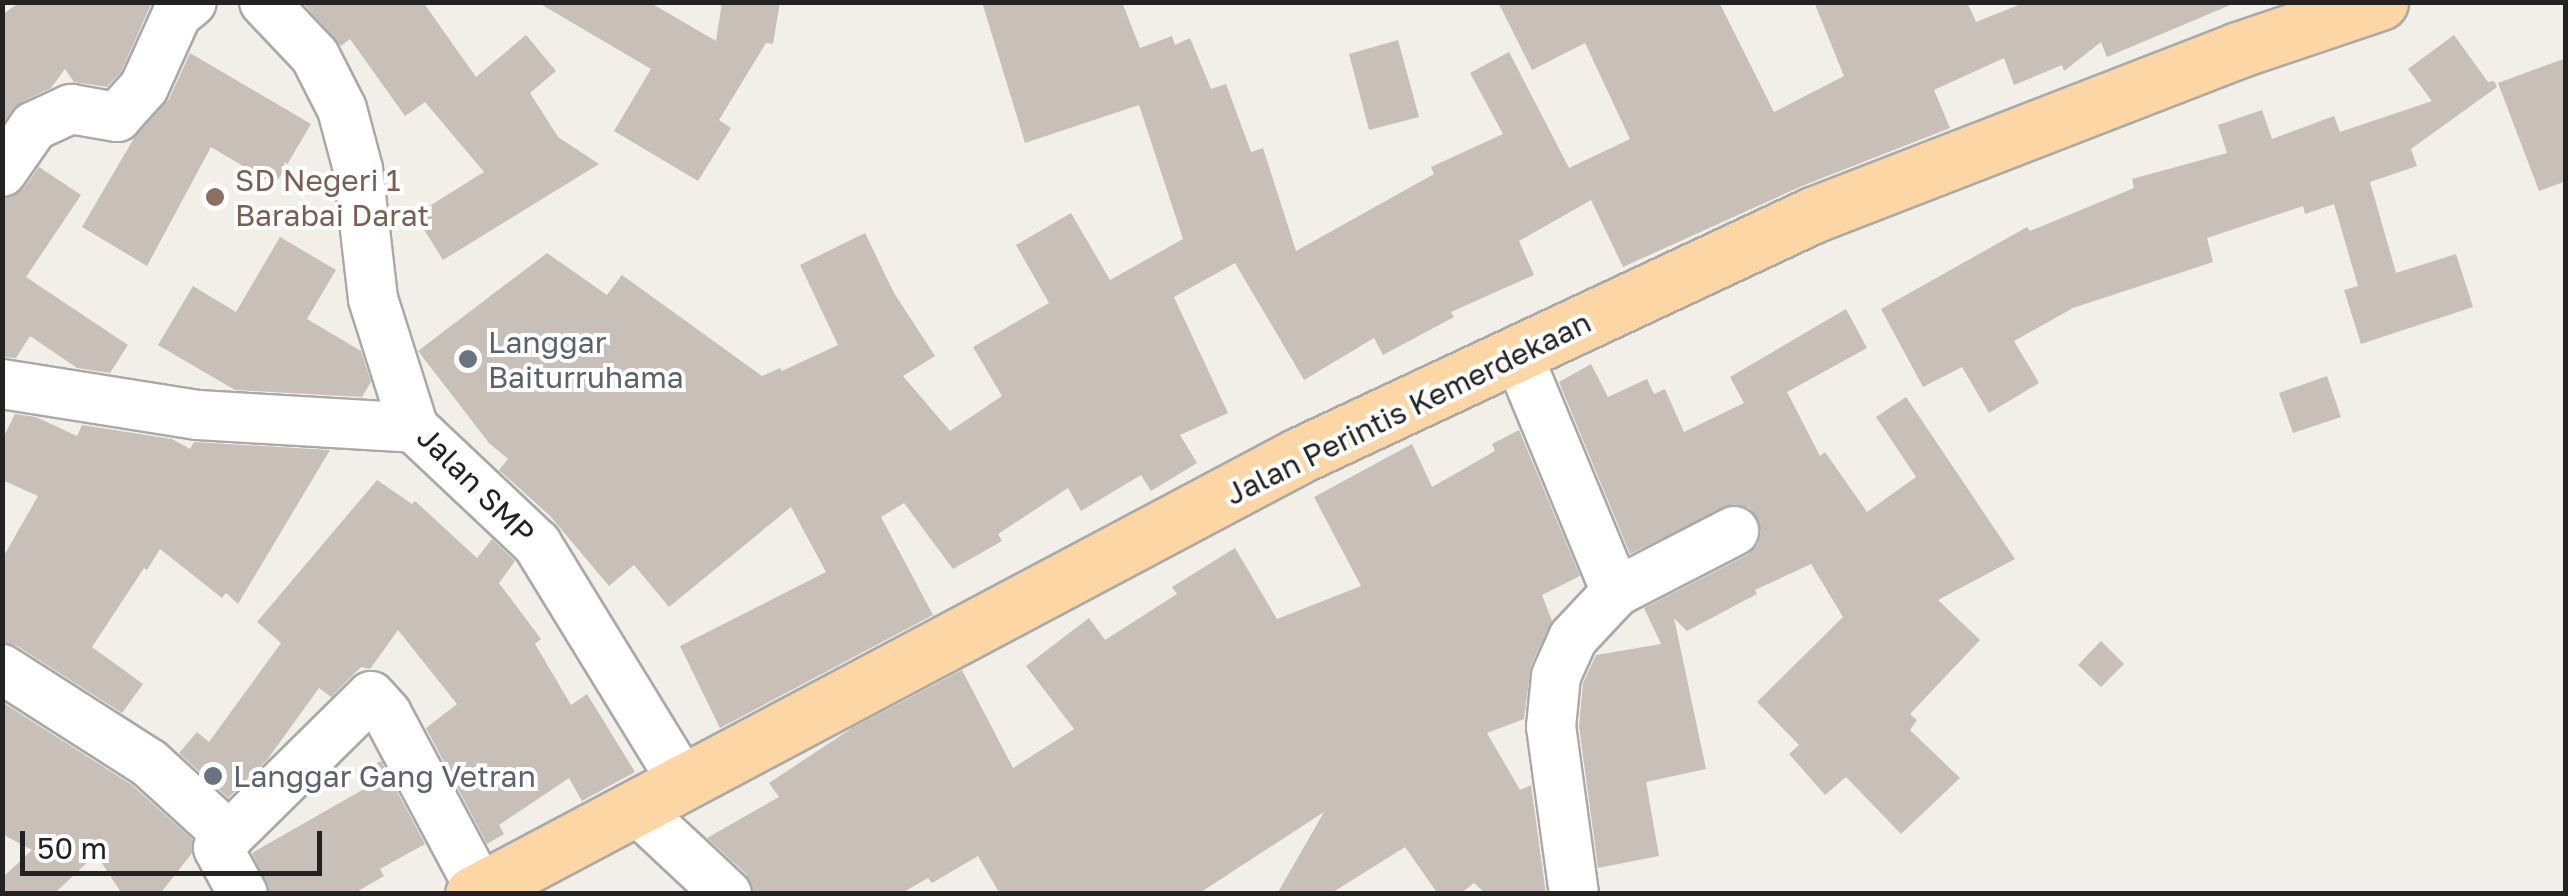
<!DOCTYPE html>
<html>
<head>
<meta charset="utf-8">
<style>
  body { margin:0 }
  #map { position:relative; width:2568px; height:896px; overflow:hidden; background:#f2efe9; font-family:"Golos Text",sans-serif }
  div>[style] { position:absolute }
  [style*='--x'] { left:calc(var(--x)*1px); top:calc(var(--y)*1px); width:calc(var(--w)*1px); rotate:calc(var(--a)*1deg) }
  .building>* { inset:0; background:#c7bfb8 }
  .roads { filter:drop-shadow(2px 0 #a9a9a9) drop-shadow(-2px 0 #a9a9a9) drop-shadow(0 2px #a9a9a9) drop-shadow(0 -2px #a9a9a9) }
  .minor>* { height:48px; margin:-24px; padding:0 24px; transform-origin:24px; border-radius:24px; background:#fff }
  .major>* { height:55px; margin:-27.5px; padding:0 27.5px; transform-origin:27.5px; border-radius:27.5px; background:#fcd6a4 }
  .dots>* { width:28px; height:28px; translate:-50% -50%; box-sizing:border-box; border:5px solid #fff; border-radius:50% }
  span { translate:-50% -50%; white-space:nowrap; text-align:center; line-height:1.15; -webkit-text-stroke:8px #fff; paint-order:stroke }
  .education-label { font-size:30px; color:#785e54 }
  .left { translate:0 -50%; text-align:left }
  .worship-label { font-size:30px; color:#5b616d }
  .street-label { font-size:30px; color:#222 }
  .frame { position:absolute; inset:0; border:5px solid #222; pointer-events:none }
  .scale { position:absolute; left:20px; top:831px; width:302px; height:45px; box-sizing:border-box; border:5px solid #222; border-top:0; padding-left:12px; font-size:30px; line-height:35px; white-space:nowrap; color:#222; -webkit-text-stroke:8px #fff; paint-order:stroke }
</style>
</head>
<body>
<div id="map">
  <div class="building">
    <div style="clip-path:polygon(20px 2px,152px 2px,121px 72px,107px 87px,74px 82px,65px 69px,51px 88px,22px 102px,2px 123px,2px 15px)"></div>
    <div style="clip-path:polygon(302px 2px,423px 2px,476px 77px,526px 35px,556px 71px,530px 93px,558px 137px,599px 164px,443px 260px,415px 215px,484px 172px,425px 102px,405px 116px,350px 39px,341px 46px)"></div>
    <div style="clip-path:polygon(537px 2px,649px 2px,716px 41px,722px 2px,780px 2px,773px 44px,766px 43px,719px 120px,731px 128px,698px 181px,614px 131px,651px 69px)"></div>
    <div style="clip-path:polygon(982px 2px,1122px 2px,1140px 48px,1172px 36px,1175px 45px,1190px 38px,1211px 89px,1226px 84px,1251px 152px,1263px 148px,1296px 251px,1434px 174px,1431px 167px,1503px 134px,1470px 73px,1509px 52px,1569px 168px,1630px 139px,1585px 43px,1532px 70px,1498px 2px,1719px 2px,1774px 112px,1844px 76px,1814px 2px,1967px 2px,1976px 22px,2026px 2px,2235px 3px,2107px 57px,2101px 42px,2064px 71px,2062px 65px,2014px 85px,2004px 58px,1934px 90px,1950px 128px,1802px 186px,1623px 267px,1591px 200px,1519px 241px,1534px 275px,1451px 312px,1454px 317px,1383px 355px,1374px 338px,1304px 380px,1235px 263px,1174px 297px,1228px 413px,1180px 435px,1197px 463px,1151px 491px,1141px 475px,1081px 511px,1068px 488px,998px 534px,1002px 541px,953px 569px,904px 503px,881px 517px,933px 615px,720px 728px,680px 646px,826px 572px,791px 507px,669px 607px,634px 565px,609px 586px,550px 516px,499px 470px,508px 459px,489px 443px,418px 351px,547px 253px,607px 295px,622px 275px,762px 376px,780px 368px,782px 371px,838px 345px,800px 265px,865px 233px,894px 293px,935px 356px,903px 376px,950px 431px,1002px 396px,973px 347px,1049px 303px,1016px 245px,1071px 213px,1110px 280px,1183px 239px,1139px 105px,1025px 143px)"></div>
    <div style="clip-path:polygon(2454px 35px,2488px 82px,2494px 81px,2497px 87px,2411px 149px,2417px 166px,2370px 182px,2396px 273px,2456px 254px,2473px 307px,2361px 344px,2344px 290px,2358px 286px,2334px 204px,2305px 214px,2303px 206px,2207px 238px,2213px 262px,2073px 308px,2014px 341px,2039px 383px,1989px 413px,1962px 367px,1923px 387px,1881px 309px,2027px 227px,2030px 231px,2134px 188px,2132px 179px,2227px 153px,2218px 125px,2262px 110px,2272px 139px,2334px 116px,2340px 132px,2432px 101px,2408px 69px)"></div>
    <div style="clip-path:polygon(1398px 40px,1419px 117px,1369px 130px,1349px 54px)"></div>
    <div style="clip-path:polygon(190px 53px,311px 124px,275px 185px,211px 147px,147px 266px,82px 227px,134px 138px,169px 99px)"></div>
    <div style="clip-path:polygon(2566px 58px,2566px 181px,2539px 191px,2498px 83px)"></div>
    <div style="clip-path:polygon(39px 167px,81px 195px,26px 277px,128px 345px,110px 373px,77px 368px,30px 336px,16px 358px,2px 357px,2px 199px,24px 188px)"></div>
    <div style="clip-path:polygon(280px 237px,336px 270px,307px 319px,361px 351px,371px 382px,362px 397px,235px 390px,158px 345px,193px 286px,236px 312px)"></div>
    <div style="clip-path:polygon(1846px 309px,1867px 348px,1787px 392px,1820px 456px,1825px 452px,1867px 512px,1916px 477px,1876px 417px,1906px 397px,2015px 559px,1938px 600px,1980px 640px,1910px 714px,1917px 720px,1910px 730px,1960px 778px,1901px 834px,1846px 777px,1825px 795px,1789px 754px,1799px 745px,1757px 702px,1843px 617px,1811px 564px,1755px 590px,1757px 594px,1687px 631px,1674px 618px,1706px 769px,1646px 782px,1659px 856px,1598px 868px,1579px 726px,1583px 683px,1596px 655px,1661px 644px,1644px 608px,1747px 555px,1758px 545px,1761px 531px,1750px 508px,1734px 504px,1630px 554px,1559px 382px,1591px 364px,1608px 397px,1647px 379px,1654px 394px,1665px 389px,1684px 432px,1744px 403px,1730px 377px)"></div>
    <div style="clip-path:polygon(2327px 376px,2341px 417px,2293px 433px,2279px 393px)"></div>
    <div style="clip-path:polygon(15px 414px,36px 417px,77px 436px,82px 425px,172px 439px,190px 449px,194px 442px,330px 450px,238px 604px,226px 593px,222px 598px,160px 549px,147px 570px,144px 568px,92px 647px,143px 684px,122px 713px,17px 646px,2px 642px,2px 559px,38px 496px,2px 480px,2px 440px)"></div>
    <div style="clip-path:polygon(1519px 430px,1580px 576px,1542px 595px,1552px 621px,1531px 665px,1524px 719px,1487px 733px,1520px 790px,1531px 785px,1546px 894px,1486px 894px,1474px 883px,1460px 894px,1438px 894px,1405px 847px,1330px 894px,1277px 894px,1324px 812px,1198px 894px,1000px 894px,978px 856px,932px 883px,928px 878px,900px 894px,754px 894px,746px 874px,707px 838px,779px 797px,769px 783px,852px 728px,962px 670px,1013px 768px,1074px 729px,1026px 666px,1089px 618px,1105px 640px,1177px 594px,1172px 587px,1235px 548px,1277px 619px,1361px 586px,1314px 497px,1412px 444px,1432px 487px,1495px 451px,1492px 444px)"></div>
    <div style="clip-path:polygon(377px 480px,412px 504px,415px 501px,477px 558px,492px 539px,515px 561px,499px 583px,541px 639px,535px 644px,571px 705px,587px 694px,635px 772px,582px 801px,569px 778px,499px 825px,504px 834px,487px 844px,426px 728px,457px 704px,398px 630px,370px 669px,361px 667px,331px 697px,319px 688px,267px 760px,228px 798px,179px 753px,197px 732px,209px 742px,281px 643px,257px 622px)"></div>
    <div style="clip-path:polygon(2101px 641px,2124px 664px,2101px 687px,2078px 665px)"></div>
    <div style="clip-path:polygon(2px 702px,132px 785px,193px 840px,192px 853px,160px 894px,122px 894px,96px 854px,54px 894px,2px 894px,2px 878px,32px 850px,2px 834px)"></div>
    <div style="clip-path:polygon(381px 761px,425px 844px,380px 869px,384px 876px,353px 894px,270px 894px,252px 853px,371px 785px,363px 771px)"></div>
  </div>
  <div class="roads">
    <div class="minor">
      <div style="--x:264;--y:2;--w:74;--a:46.6"></div>
      <div style="--x:315;--y:56;--w:59;--a:63"></div>
      <div style="--x:342;--y:109;--w:62;--a:75.1"></div>
      <div style="--x:358;--y:169;--w:131;--a:83.4"></div>
      <div style="--x:373;--y:299;--w:135;--a:72.4"></div>
      <div style="--x:414;--y:428;--w:169;--a:43.3"></div>
      <div style="--x:537;--y:544;--w:281;--a:58.5"></div>
      <div style="--x:2;--y:172;--w:56;--a:-55.2"></div>
      <div style="--x:34;--y:126;--w:41;--a:-24.7"></div>
      <div style="--x:71;--y:109;--w:47;--a:9.9"></div>
      <div style="--x:117;--y:117;--w:40;--a:-48"></div>
      <div style="--x:144;--y:87;--w:80;--a:-65.7"></div>
      <div style="--x:177;--y:14;--w:19;--a:-39"></div>
      <div style="--x:1517;--y:353;--w:259;--a:67.5"></div>
      <div style="--x:2;--y:384;--w:198;--a:9"></div>
      <div style="--x:198;--y:415;--w:216;--a:3.4"></div>
      <div style="--x:2;--y:669;--w:174;--a:32.6"></div>
      <div style="--x:149;--y:763;--w:108;--a:42.4"></div>
      <div style="--x:229;--y:836;--w:16;--a:133"></div>
      <div style="--x:218;--y:848;--w:52;--a:61.5"></div>
      <div style="--x:635;--y:808;--w:126;--a:43.1"></div>
      <div style="--x:229;--y:836;--w:199;--a:-44.6"></div>
      <div style="--x:371;--y:696;--w:24;--a:48"></div>
      <div style="--x:387;--y:714;--w:198;--a:62"></div>
      <div style="--x:1574;--y:894;--w:169;--a:-97.8"></div>
      <div style="--x:1551;--y:727;--w:51;--a:-84.4"></div>
      <div style="--x:1556;--y:676;--w:42;--a:-65.9"></div>
      <div style="--x:1573;--y:638;--w:63;--a:-46.9"></div>
      <div style="--x:1616;--y:592;--w:133;--a:-27.3"></div>
    </div>
    <div class="major">
      <div style="--x:473;--y:894;--w:934;--a:-27.96"></div>
      <div style="--x:1298;--y:456;--w:569;--a:-25.08"></div>
      <div style="--x:1813;--y:215;--w:456;--a:-21.2"></div>
      <div style="--x:2238;--y:50;--w:150;--a:-18.7"></div>
    </div>
  </div>
  <div class="dots">
    <div style="left:215px;top:197px;background:#8d6e63"></div>
    <div style="left:468px;top:359px;background:#6b7280"></div>
    <div style="left:213px;top:776px;background:#6b7280"></div>
  </div>
  <div class="education-label">
    <span class="left" style="left:235px;top:197px">SD Negeri 1<br>Barabai Darat</span>
  </div>
  <div class="worship-label">
    <span class="left" style="left:488px;top:359px">Langgar<br>Baiturruhama</span>
    <span class="left" style="left:233px;top:776px">Langgar Gang Vetran</span>
  </div>
  <div class="street-label">
    <span style="left:1408px;top:408px;rotate:-26deg">Jalan Perintis Kemerdekaan</span>
    <span style="left:476px;top:485px;rotate:45deg">Jalan SMP</span>
  </div>
  <div class="frame"></div>
  <div class="scale">50 m</div>
</div>
</body>
</html>
